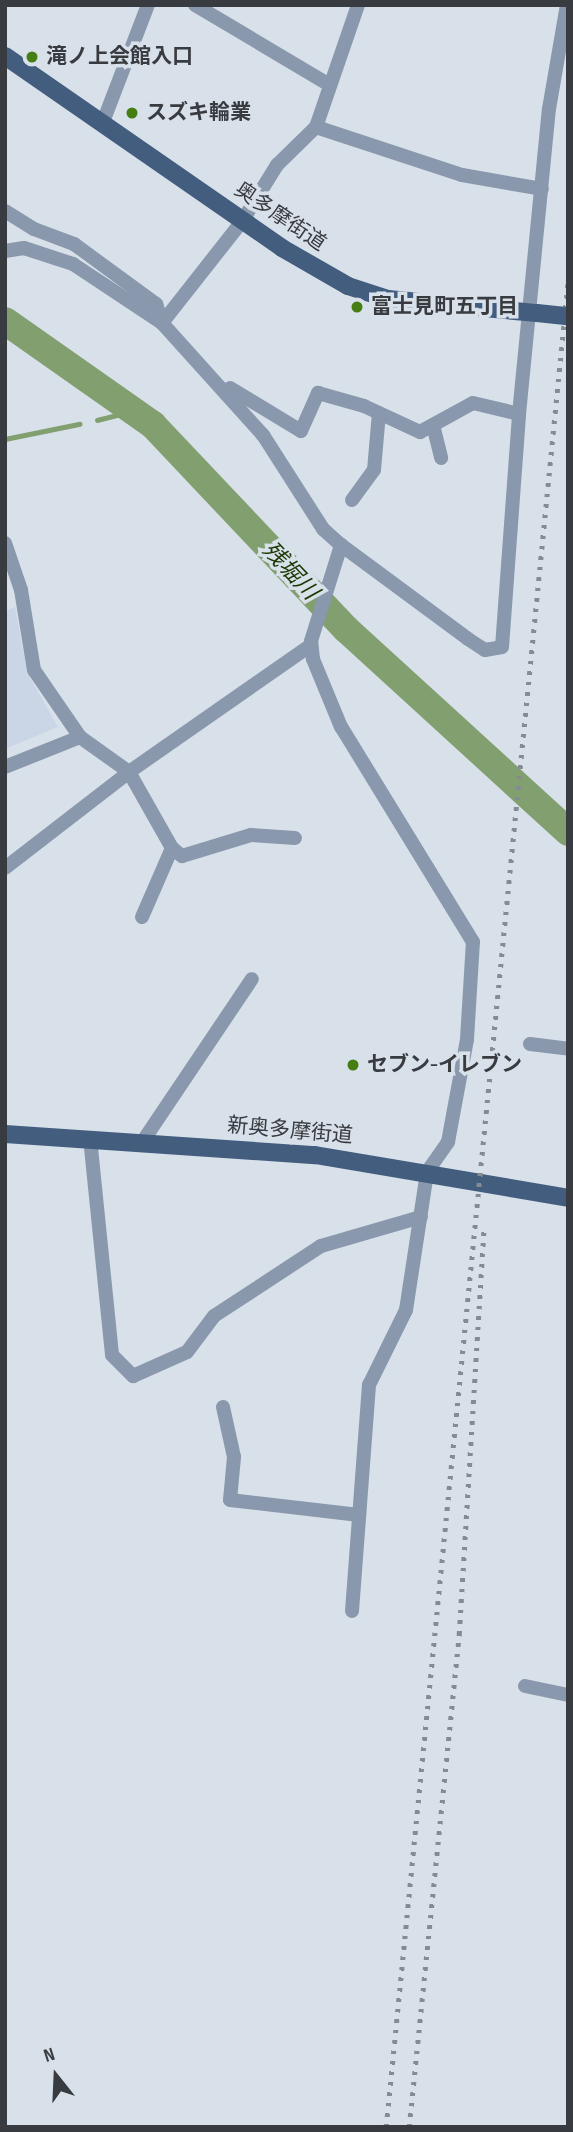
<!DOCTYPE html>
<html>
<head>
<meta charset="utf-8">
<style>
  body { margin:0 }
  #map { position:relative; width:573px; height:2132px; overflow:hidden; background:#d8e0ea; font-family:"Sofia Sans Condensed","Noto Sans JP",sans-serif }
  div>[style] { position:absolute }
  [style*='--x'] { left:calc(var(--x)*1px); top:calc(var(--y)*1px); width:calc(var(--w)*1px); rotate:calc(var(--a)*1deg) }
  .built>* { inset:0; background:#cad6e6 }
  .stream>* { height:4.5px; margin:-2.25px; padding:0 2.25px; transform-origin:2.25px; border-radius:2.25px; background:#829f70 }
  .river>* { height:28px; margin:-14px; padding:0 14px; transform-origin:14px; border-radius:14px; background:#829f70 }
  .street>* { height:14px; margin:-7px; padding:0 7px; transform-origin:7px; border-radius:7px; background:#8998ac }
  .primary>* { height:18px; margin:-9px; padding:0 9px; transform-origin:9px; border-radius:9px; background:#435d7f }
  .rail>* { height:4.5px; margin-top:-2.25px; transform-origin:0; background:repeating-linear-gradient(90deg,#858b92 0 3.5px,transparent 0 10.5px) }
  .primary-bridge>* { height:18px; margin:-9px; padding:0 9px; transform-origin:9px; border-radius:9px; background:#435d7f }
  .dots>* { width:19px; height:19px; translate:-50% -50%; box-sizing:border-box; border:4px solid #d8e0ea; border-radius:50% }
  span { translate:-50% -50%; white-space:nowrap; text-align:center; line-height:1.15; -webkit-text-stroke:7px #d8e0ea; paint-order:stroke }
  .poi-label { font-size:21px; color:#383b3f; font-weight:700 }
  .left { translate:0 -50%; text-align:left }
  .street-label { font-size:21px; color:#383b3f }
  .water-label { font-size:23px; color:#1c3803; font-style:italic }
  .frame { position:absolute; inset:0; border:7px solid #383b3f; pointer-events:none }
  .north { position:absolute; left:21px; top:2041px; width:70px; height:70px; -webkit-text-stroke:5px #d8e0ea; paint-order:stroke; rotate:342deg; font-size:19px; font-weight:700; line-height:28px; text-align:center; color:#383b3f }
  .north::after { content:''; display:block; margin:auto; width:24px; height:32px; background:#383b3f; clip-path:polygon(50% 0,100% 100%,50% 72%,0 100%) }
</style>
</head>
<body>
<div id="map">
  <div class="built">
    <div style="clip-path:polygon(15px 607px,27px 672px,58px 727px,5px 749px,5px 611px)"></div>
  </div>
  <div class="stream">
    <div style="--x:97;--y:420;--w:36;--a:-14"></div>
    <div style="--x:5;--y:439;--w:76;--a:-11.5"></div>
  </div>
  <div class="river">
    <div style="--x:5;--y:321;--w:181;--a:35.1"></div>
    <div style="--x:153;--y:425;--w:281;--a:46.6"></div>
    <div style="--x:346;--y:629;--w:301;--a:42.4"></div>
  </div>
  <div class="street">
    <div style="--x:195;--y:5;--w:157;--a:30.7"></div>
    <div style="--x:103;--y:122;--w:125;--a:-69"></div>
    <div style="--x:316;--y:127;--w:154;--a:18.2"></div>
    <div style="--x:462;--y:175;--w:81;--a:9.9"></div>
    <div style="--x:5;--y:211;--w:34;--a:32"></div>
    <div style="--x:34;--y:229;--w:43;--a:20.6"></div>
    <div style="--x:74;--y:244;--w:102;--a:36.2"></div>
    <div style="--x:156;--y:304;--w:20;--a:72"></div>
    <div style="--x:5;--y:251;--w:19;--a:-9"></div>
    <div style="--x:24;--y:248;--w:52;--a:18.1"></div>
    <div style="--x:73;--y:264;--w:107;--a:33.5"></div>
    <div style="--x:162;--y:323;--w:151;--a:48"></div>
    <div style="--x:263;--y:435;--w:112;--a:57.4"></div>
    <div style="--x:323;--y:529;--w:24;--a:42"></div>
    <div style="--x:162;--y:323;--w:131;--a:-51.8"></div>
    <div style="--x:243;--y:220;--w:65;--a:-58.3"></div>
    <div style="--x:277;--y:165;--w:54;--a:-44.3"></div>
    <div style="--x:316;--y:127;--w:129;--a:-71"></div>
    <div style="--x:230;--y:388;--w:83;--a:31.2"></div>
    <div style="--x:301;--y:431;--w:42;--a:-65.9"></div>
    <div style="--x:318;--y:393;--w:48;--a:15.8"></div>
    <div style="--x:364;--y:406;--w:62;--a:24.9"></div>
    <div style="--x:420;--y:432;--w:60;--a:-28.7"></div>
    <div style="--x:473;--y:403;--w:47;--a:13.4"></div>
    <div style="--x:433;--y:425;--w:34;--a:76"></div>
    <div style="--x:352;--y:500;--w:37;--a:-54"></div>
    <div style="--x:374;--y:470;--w:57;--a:-85"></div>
    <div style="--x:5;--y:543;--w:50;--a:71.2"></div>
    <div style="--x:21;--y:590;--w:81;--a:80.8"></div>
    <div style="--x:34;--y:670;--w:81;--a:55.5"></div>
    <div style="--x:80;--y:737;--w:81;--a:158.2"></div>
    <div style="--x:80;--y:737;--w:60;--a:35.5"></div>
    <div style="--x:129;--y:772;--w:87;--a:60.5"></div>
    <div style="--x:172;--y:848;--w:13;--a:39"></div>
    <div style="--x:182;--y:856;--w:72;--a:-16.9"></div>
    <div style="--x:251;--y:835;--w:44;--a:3.9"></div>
    <div style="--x:5;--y:868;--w:157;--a:-37.7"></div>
    <div style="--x:129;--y:772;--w:222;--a:-34.9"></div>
    <div style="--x:142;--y:917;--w:75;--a:-66.5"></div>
    <div style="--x:530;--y:1044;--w:38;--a:7"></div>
    <div style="--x:90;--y:1138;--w:218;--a:84.2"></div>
    <div style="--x:112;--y:1355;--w:30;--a:45"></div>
    <div style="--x:133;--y:1376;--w:59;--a:-24"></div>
    <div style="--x:187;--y:1352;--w:45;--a:-53.1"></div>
    <div style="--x:214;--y:1316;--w:128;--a:-33.2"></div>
    <div style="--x:321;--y:1246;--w:104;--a:-16.2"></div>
    <div style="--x:143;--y:1141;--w:195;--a:-56.1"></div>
    <div style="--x:223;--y:1407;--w:51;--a:77.6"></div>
    <div style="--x:234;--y:1457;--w:43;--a:95.3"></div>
    <div style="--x:230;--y:1500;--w:130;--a:6.6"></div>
    <div style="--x:352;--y:1611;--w:227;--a:-85.7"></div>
    <div style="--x:369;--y:1385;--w:84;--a:-63.7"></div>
    <div style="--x:406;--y:1310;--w:140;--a:-81.3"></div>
    <div style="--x:427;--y:1172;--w:37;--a:-55"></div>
    <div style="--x:448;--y:1142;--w:105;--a:-79.5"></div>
    <div style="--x:467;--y:1039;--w:97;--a:-86.5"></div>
    <div style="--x:473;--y:942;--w:252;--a:-121.5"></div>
    <div style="--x:341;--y:727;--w:74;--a:-112.4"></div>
    <div style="--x:313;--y:659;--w:18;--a:-96"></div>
    <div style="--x:311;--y:641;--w:101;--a:-72.6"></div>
    <div style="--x:341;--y:545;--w:158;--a:36.5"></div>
    <div style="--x:468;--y:639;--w:20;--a:33"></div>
    <div style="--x:485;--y:650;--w:17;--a:-10"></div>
    <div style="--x:502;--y:647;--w:234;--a:-85.8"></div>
    <div style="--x:519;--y:414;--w:306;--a:-84.4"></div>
    <div style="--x:549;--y:109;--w:106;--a:-80.2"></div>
    <div style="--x:525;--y:1686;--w:44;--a:11.8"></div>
  </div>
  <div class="primary">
    <div style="--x:5;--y:56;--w:337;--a:34.7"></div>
    <div style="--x:282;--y:248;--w:76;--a:29.9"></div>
    <div style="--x:348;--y:286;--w:42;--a:18"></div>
    <div style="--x:388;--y:299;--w:150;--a:5.4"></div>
    <div style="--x:5;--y:1134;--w:311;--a:3.9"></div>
    <div style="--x:315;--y:1155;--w:257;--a:9.6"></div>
  </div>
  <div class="rail">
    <div style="--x:386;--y:2127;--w:1856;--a:-84.37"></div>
    <div style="--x:409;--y:2127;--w:496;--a:-84.2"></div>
    <div style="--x:459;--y:1634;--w:404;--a:-86.5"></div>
  </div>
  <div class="primary-bridge">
    <div style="--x:537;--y:313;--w:31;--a:6"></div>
  </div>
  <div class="dots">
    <div style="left:32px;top:57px;background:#477e14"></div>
    <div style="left:132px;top:113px;background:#477e14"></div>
    <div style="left:357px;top:307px;background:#477e14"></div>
    <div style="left:353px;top:1065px;background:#477e14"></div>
  </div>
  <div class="poi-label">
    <span class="left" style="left:46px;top:57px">滝ノ上会館入口</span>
    <span class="left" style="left:146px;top:113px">スズキ輪業</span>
    <span class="left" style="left:371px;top:307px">富士見町五丁目</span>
    <span class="left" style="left:367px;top:1065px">セブン-イレブン</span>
  </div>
  <div class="street-label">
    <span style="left:280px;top:217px;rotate:34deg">奥多摩街道</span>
    <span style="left:290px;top:1131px;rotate:5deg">新奥多摩街道</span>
  </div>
  <div class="water-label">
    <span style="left:290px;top:571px;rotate:47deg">残堀川</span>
  </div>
  <div class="frame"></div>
  <div class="north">N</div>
</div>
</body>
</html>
